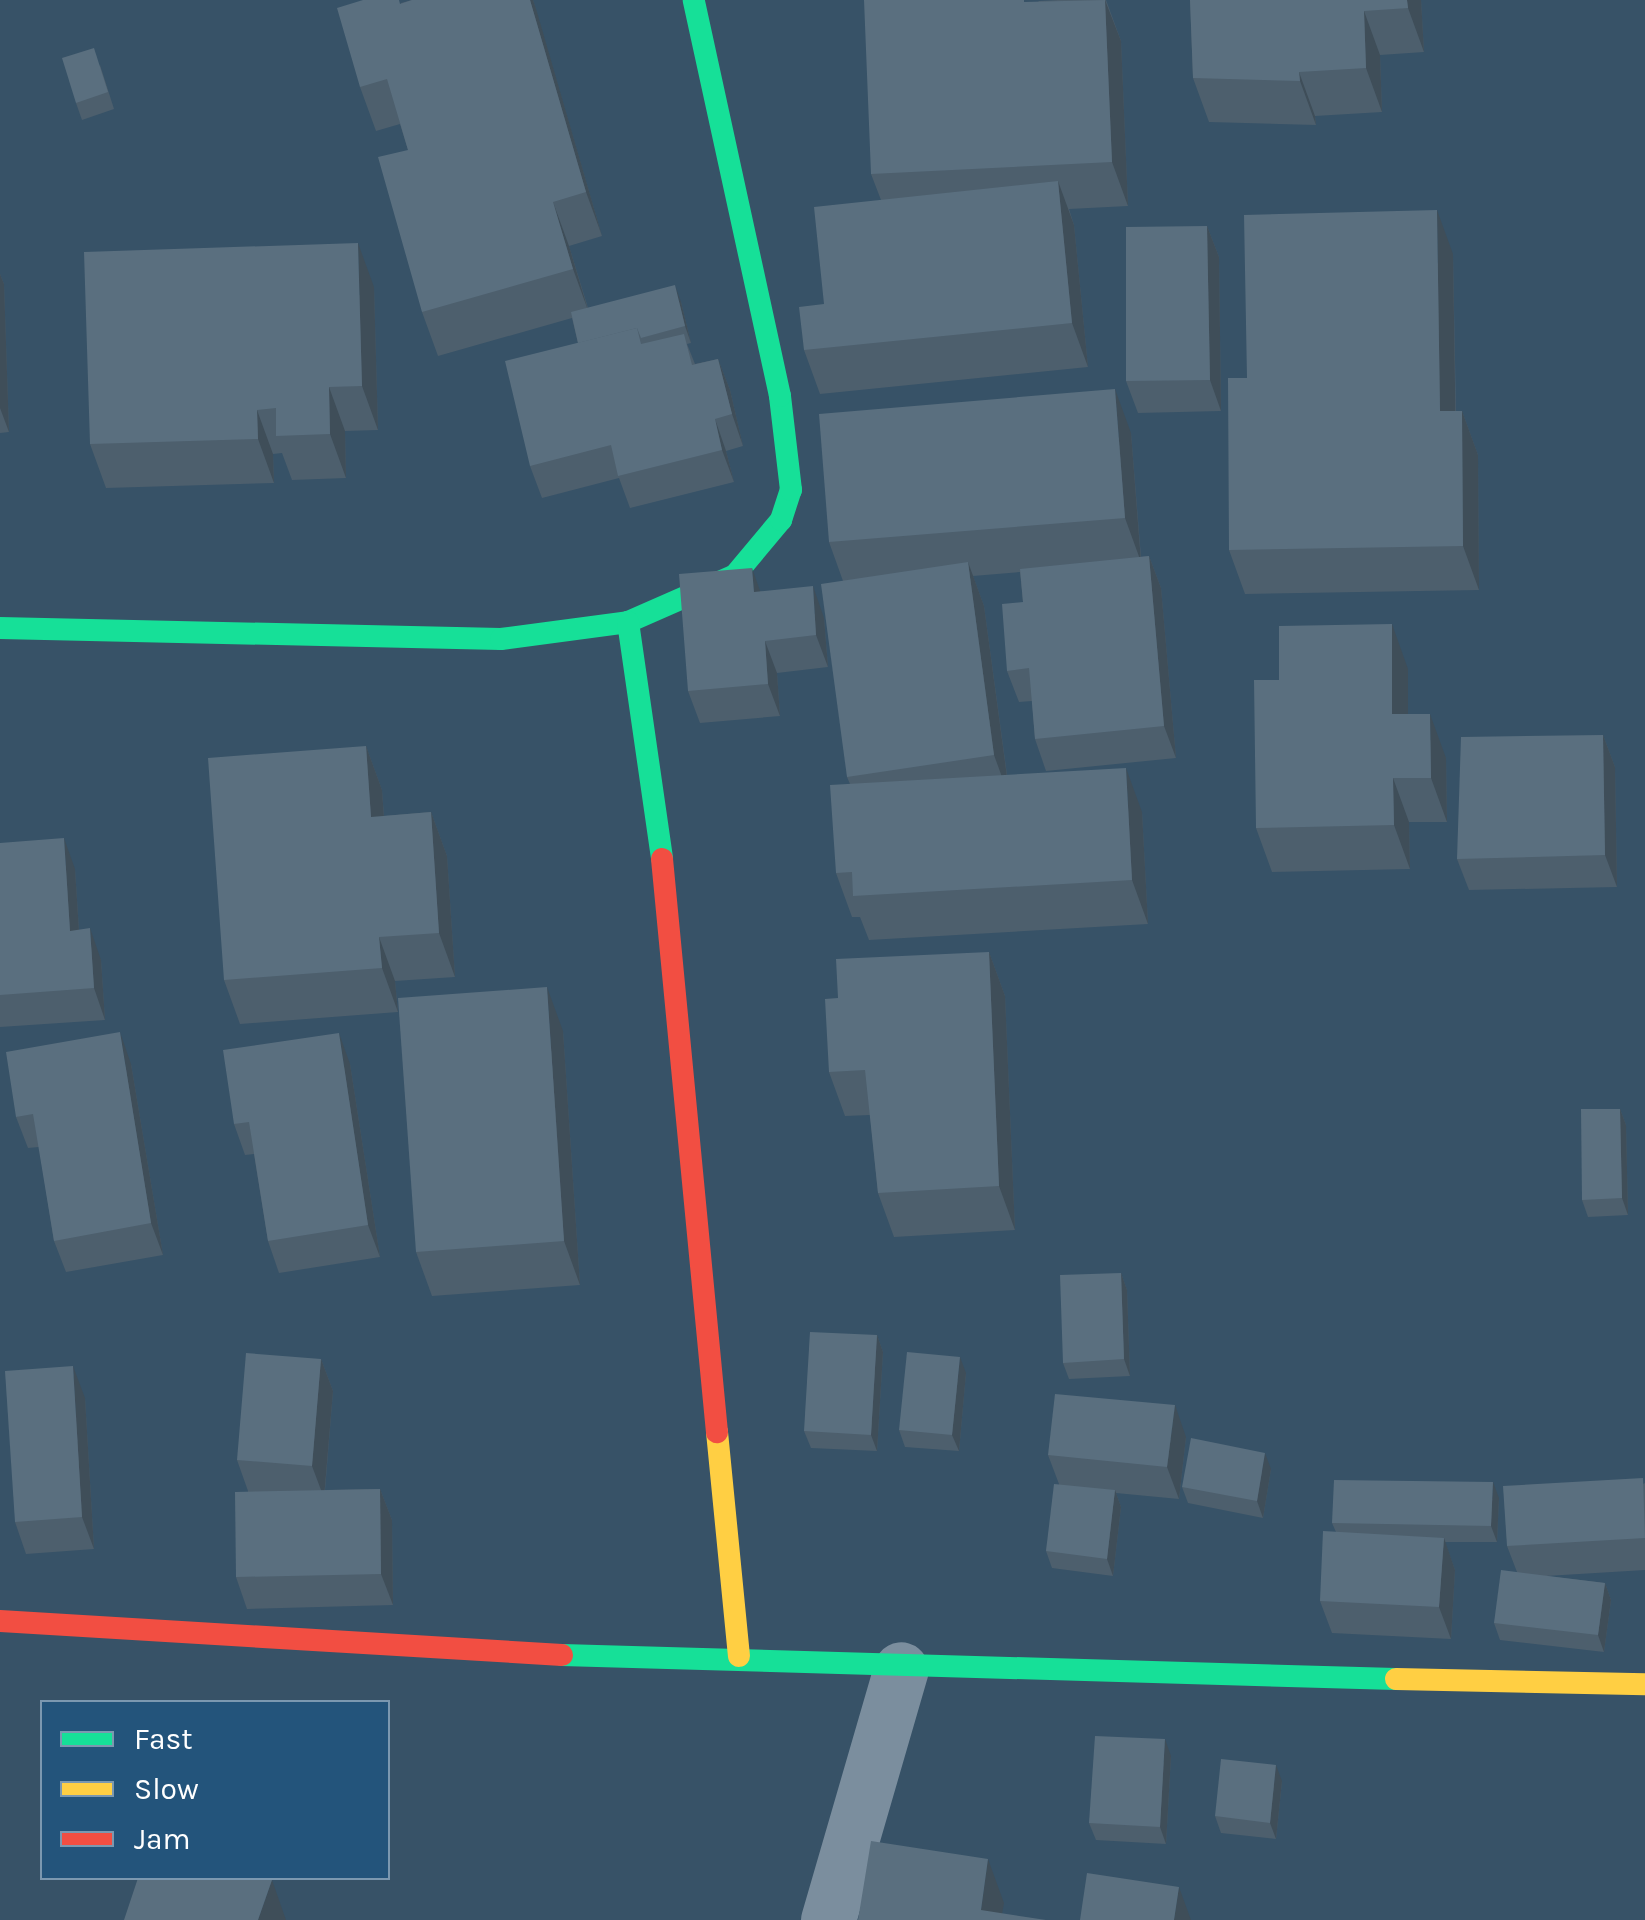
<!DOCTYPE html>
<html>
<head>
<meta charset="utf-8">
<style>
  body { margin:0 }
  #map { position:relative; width:1645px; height:1920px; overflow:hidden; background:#375267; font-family:Karla,sans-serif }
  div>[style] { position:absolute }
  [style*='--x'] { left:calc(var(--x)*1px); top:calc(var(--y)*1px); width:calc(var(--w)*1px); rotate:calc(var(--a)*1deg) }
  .street>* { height:55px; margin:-27.5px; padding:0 27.5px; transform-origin:27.5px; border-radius:27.5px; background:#7b8e9e }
  .fast>* { height:22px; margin:-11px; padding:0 11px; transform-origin:11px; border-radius:11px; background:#16e098 }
  .slow>* { height:22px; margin:-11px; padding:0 11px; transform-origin:11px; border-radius:11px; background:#ffcf43 }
  .jam>* { height:22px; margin:-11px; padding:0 11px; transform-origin:11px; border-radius:11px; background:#f24e42 }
  .wall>* { inset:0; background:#4d5f6d }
  .shaded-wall>* { inset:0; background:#3f4e59 }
  .building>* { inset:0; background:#5a6f7f }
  span { translate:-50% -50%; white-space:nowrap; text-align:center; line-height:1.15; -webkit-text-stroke:9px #23547b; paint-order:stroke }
  .legend { position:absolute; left:40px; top:1700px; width:350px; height:180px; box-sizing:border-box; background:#23547b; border:2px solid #7b98b0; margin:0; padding:12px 18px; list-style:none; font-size:30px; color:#fff }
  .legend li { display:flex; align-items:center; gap:20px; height:50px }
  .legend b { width:50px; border:2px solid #7b98b0 }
</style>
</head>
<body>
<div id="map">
  <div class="street">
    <div style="--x:828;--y:1920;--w:261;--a:-73.8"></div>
  </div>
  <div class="fast">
    <div style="--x:628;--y:622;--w:117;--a:-23.7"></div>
    <div style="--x:735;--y:575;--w:72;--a:-50.1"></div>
    <div style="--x:781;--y:520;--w:32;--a:-72"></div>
    <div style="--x:791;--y:490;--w:95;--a:-96.7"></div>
    <div style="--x:780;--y:396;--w:405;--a:-102.3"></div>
    <div style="--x:0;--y:628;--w:501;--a:1.26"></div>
    <div style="--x:501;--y:639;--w:128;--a:-7.6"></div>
    <div style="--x:628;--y:622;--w:239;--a:81.8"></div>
    <div style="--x:562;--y:1655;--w:834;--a:1.65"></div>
  </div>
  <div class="slow">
    <div style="--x:717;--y:1432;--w:225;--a:84.4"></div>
    <div style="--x:1396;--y:1679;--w:249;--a:1.2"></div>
  </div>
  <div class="jam">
    <div style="--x:662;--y:859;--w:576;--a:84.52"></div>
    <div style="--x:0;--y:1621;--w:563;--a:3.46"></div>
  </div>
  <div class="wall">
    <div style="clip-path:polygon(412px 0,533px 0,602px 236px,569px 246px,588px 308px,681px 302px,691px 343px,687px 344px,695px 364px,718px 359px,730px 390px,743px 446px,726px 451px,734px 482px,630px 508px,619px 478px,542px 498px,530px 466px,578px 343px,572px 318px,438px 356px,422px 312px,408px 150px,400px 124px,376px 131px,360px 87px,401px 3px)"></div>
    <div style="clip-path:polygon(1058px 0,1106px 0,1121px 41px,1128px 206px,1069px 209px,1074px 225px,1088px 367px,820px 394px,804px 350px,824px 304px,881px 200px,871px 174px,1039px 1px)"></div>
    <div style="clip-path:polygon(1190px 0,1421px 0,1424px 52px,1380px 55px,1382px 112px,1315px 116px,1316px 125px,1209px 122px,1193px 78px)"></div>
    <div style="clip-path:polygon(100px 65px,114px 109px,82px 120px,76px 103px)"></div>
    <div style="clip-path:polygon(1207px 226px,1219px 257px,1221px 411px,1138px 413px,1126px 381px)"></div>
    <div style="clip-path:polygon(1453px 254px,1456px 411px,1462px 411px,1478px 455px,1479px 590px,1245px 594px,1229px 550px,1247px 378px)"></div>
    <div style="clip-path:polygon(0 274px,4px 284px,9px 432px,0 433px)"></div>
    <div style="clip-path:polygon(374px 287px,378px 430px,345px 431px,346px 478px,292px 480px,282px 453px,273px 454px,274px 483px,106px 488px,90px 444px)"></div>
    <div style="clip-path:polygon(1131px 433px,1141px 557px,1149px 556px,1161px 588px,1176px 758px,1046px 771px,1035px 739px,1032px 701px,1019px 702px,1007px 671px,1023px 602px,1020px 572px,973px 576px,984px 606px,1007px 775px,1142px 812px,1148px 924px,869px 940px,860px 917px,852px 917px,836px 873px,850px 784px,847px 777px,843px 581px,829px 542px)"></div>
    <div style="clip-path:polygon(760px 591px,824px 618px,828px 667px,777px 673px,780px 716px,700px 723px,688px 691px)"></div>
    <div style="clip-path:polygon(1408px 669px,1408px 714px,1446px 758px,1447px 822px,1409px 822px,1410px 869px,1272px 872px,1256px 828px,1279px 680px)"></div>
    <div style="clip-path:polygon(1603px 735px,1615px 767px,1617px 887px,1469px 890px,1457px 859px)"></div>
    <div style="clip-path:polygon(366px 746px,382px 790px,384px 816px,431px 812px,447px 856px,455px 977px,395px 981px,398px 1012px,240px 1024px,224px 980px)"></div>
    <div style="clip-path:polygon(0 843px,75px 869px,79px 930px,101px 960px,105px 1020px,0 1027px)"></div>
    <div style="clip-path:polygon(989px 952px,1005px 996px,1015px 1230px,894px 1237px,878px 1193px,870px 1115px,845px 1116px,829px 1072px,838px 998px)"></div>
    <div style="clip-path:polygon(563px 1031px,580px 1285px,432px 1296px,416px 1252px)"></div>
    <div style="clip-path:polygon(131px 1064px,163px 1255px,66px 1272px,54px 1241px,39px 1147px,28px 1148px,16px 1117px)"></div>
    <div style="clip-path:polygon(350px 1064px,380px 1257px,279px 1273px,268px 1241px,254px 1154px,245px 1155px,234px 1124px)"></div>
    <div style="clip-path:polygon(1620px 1109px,1626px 1125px,1628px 1215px,1588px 1217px,1582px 1200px)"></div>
    <div style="clip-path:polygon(1121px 1273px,1127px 1290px,1130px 1376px,1069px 1379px,1063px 1363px)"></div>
    <div style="clip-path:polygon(877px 1335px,883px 1352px,877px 1451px,811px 1448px,804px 1431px)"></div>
    <div style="clip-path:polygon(321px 1359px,333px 1391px,325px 1490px,380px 1489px,392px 1520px,393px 1605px,247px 1609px,236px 1577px,248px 1491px,237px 1460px)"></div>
    <div style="clip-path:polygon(966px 1373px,959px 1451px,905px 1447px,899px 1430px)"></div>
    <div style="clip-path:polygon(85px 1398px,94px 1549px,26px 1554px,15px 1522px)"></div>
    <div style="clip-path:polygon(1186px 1437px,1179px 1499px,1116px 1493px,1121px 1507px,1113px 1576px,1052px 1568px,1046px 1551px,1059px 1484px,1048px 1455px)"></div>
    <div style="clip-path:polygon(1271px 1469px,1263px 1518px,1188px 1503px,1182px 1487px)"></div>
    <div style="clip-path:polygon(1645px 1483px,1645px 1570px,1546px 1576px,1605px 1583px,1611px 1600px,1604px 1652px,1500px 1640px,1494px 1623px,1517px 1572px,1507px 1546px)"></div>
    <div style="clip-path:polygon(1499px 1498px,1497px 1542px,1445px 1542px,1455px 1570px,1451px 1639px,1332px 1633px,1320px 1601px,1336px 1532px,1332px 1523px)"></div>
    <div style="clip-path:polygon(1171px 1756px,1166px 1844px,1096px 1840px,1089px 1823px)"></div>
    <div style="clip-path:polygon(1282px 1781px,1276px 1839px,1221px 1833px,1215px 1816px)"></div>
  </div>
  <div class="shaded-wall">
    <div style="clip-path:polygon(530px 0,533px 0,537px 12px,602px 236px,586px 192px)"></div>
    <div style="clip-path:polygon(1105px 0,1121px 41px,1128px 206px,1112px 162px)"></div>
    <div style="clip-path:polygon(1407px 0,1421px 0,1424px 52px,1408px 8px)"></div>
    <div style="clip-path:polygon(1364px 11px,1380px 55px,1382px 112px,1366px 68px)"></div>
    <div style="clip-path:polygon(1299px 72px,1315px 116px,1316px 125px,1300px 81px)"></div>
    <div style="clip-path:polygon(1058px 181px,1074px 225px,1088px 367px,1072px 323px)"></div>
    <div style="clip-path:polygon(553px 202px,569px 246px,589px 313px,573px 269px)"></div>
    <div style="clip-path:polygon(1437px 210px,1453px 254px,1456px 455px,1440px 411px)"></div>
    <div style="clip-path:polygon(1207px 226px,1219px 257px,1221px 411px,1210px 380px)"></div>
    <div style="clip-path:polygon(358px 243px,374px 287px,378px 430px,362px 386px)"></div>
    <div style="clip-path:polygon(0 274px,4px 284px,9px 432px,0 408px)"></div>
    <div style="clip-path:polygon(675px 285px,681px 302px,691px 343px,685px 326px)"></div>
    <div style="clip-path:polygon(718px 359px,730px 390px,743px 446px,732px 414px)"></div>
    <div style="clip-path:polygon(329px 387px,345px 431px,346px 478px,330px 434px)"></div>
    <div style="clip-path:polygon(1115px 389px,1131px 433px,1141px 562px,1125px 518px)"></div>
    <div style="clip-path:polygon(257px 410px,273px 454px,274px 483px,258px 439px)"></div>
    <div style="clip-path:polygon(1462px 411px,1478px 455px,1479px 590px,1463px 546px)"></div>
    <div style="clip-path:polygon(715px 419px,726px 451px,734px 482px,722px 450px)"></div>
    <div style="clip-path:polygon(1149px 556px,1161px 588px,1176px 758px,1164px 726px)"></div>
    <div style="clip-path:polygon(968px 562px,984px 606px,1010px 799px,994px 755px)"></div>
    <div style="clip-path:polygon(752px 568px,763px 599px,754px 592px)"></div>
    <div style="clip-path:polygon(813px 586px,824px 618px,828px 667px,816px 635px)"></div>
    <div style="clip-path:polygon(1392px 624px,1408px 669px,1408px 758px,1392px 714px)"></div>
    <div style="clip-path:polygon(765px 641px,777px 673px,780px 716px,768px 684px)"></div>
    <div style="clip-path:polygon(1430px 714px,1446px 758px,1447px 822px,1431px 778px)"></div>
    <div style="clip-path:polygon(1603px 735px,1615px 767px,1617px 887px,1605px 855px)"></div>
    <div style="clip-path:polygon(366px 746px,382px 790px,387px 861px,371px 817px)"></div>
    <div style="clip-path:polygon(1126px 768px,1142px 812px,1148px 924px,1132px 880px)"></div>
    <div style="clip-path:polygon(1393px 778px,1409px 822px,1410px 869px,1394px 825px)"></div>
    <div style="clip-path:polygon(431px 812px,447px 856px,455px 977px,439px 933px)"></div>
    <div style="clip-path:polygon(64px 838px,75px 869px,81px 962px,70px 931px)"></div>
    <div style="clip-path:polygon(90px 928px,101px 960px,105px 1020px,94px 988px)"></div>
    <div style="clip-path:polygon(379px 937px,395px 981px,398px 1012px,382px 968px)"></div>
    <div style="clip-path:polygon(989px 952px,1005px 996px,1015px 1230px,999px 1186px)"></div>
    <div style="clip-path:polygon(547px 987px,563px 1031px,580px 1285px,564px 1241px)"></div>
    <div style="clip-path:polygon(120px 1032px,131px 1064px,163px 1255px,151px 1223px)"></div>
    <div style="clip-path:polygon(339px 1033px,350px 1064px,380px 1257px,368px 1225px)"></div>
    <div style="clip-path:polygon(1620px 1109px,1626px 1125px,1628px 1215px,1622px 1198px)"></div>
    <div style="clip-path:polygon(1121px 1273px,1127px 1290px,1130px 1376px,1124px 1359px)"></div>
    <div style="clip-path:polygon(877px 1335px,883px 1352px,877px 1451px,871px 1435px)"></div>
    <div style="clip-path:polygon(960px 1357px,966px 1373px,959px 1451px,952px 1435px)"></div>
    <div style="clip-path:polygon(321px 1359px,333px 1391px,324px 1498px,312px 1466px)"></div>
    <div style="clip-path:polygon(73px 1366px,85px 1398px,94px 1549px,82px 1517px)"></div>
    <div style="clip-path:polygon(1175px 1405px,1186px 1437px,1179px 1499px,1167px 1467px)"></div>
    <div style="clip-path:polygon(1265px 1453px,1271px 1469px,1263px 1518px,1257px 1501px)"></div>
    <div style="clip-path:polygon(1493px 1482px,1499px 1498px,1497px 1542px,1491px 1526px)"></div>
    <div style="clip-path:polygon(380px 1489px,392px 1520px,393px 1605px,381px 1574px)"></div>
    <div style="clip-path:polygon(1115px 1490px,1121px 1507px,1113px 1576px,1107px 1559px)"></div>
    <div style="clip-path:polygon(1444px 1538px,1455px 1570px,1451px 1639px,1439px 1607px)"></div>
    <div style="clip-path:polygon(1605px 1583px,1611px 1600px,1604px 1652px,1598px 1635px)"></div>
    <div style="clip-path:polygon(1165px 1739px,1171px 1756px,1166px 1844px,1160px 1827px)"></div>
    <div style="clip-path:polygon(1276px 1765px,1282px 1781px,1276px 1839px,1270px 1823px)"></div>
    <div style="clip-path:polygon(988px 1859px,1004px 1903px,1001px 1920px,981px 1910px)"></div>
    <div style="clip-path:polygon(272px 1880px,286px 1920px,258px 1920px)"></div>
    <div style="clip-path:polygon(1179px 1887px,1191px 1920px,1174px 1920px)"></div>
  </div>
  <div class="building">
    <div style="clip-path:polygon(363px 0,399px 0,400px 4px,412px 0,530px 0,586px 192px,553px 202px,573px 269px,422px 312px,378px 157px,408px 150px,387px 79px,360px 87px,337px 8px)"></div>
    <div style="clip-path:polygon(864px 0,1024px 0,1024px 2px,1105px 0,1112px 162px,871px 174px)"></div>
    <div style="clip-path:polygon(1190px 0,1407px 0,1408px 8px,1364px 11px,1366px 68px,1299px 72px,1300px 81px,1193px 78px)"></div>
    <div style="clip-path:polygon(94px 48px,108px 92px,76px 103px,62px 58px)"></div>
    <div style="clip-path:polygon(1058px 181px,1072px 323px,804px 350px,799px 307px,824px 304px,814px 207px)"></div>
    <div style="clip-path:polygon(1437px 210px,1440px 411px,1462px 411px,1463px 546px,1229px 550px,1228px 378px,1247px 378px,1244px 215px)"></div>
    <div style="clip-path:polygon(1207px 226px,1210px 380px,1126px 381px,1126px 227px)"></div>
    <div style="clip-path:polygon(358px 243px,362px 386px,329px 387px,330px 434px,276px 436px,276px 408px,257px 410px,258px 439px,90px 444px,84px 252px)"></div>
    <div style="clip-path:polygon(675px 285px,685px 326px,641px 338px,637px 328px,578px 343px,571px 312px)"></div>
    <div style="clip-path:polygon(637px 328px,641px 344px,684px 334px,692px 365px,718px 359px,732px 414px,715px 419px,722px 450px,618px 476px,611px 445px,530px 466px,505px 361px)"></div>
    <div style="clip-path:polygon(1115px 389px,1125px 518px,829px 542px,819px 414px)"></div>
    <div style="clip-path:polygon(1149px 556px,1164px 726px,1035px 739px,1029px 668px,1007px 671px,1002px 604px,1023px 602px,1020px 569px)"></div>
    <div style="clip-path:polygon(968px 562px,994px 755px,847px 777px,821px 584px)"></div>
    <div style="clip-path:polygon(752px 568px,754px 592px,813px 586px,816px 635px,765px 641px,768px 684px,688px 691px,679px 574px)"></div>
    <div style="clip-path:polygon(1392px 624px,1392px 714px,1430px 714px,1431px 778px,1393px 778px,1394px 825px,1256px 828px,1254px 680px,1279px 680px,1279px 626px)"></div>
    <div style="clip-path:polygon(1603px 735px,1605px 855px,1457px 859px,1461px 737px)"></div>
    <div style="clip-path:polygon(366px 746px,371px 817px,431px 812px,439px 933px,379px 937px,382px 968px,224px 980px,208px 758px)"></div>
    <div style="clip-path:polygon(1126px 768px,1132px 880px,853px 896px,852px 872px,836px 873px,830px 785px)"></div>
    <div style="clip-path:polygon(64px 838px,70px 931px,90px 928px,94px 988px,0 995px,0 843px)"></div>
    <div style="clip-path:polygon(989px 952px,999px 1186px,878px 1193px,865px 1070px,829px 1072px,825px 999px,838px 998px,836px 959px)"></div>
    <div style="clip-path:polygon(547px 987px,564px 1241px,416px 1252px,398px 998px)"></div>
    <div style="clip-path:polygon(120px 1032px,151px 1223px,54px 1241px,33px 1114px,16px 1117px,6px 1052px)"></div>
    <div style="clip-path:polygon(339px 1033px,368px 1225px,268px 1241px,249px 1122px,234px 1124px,223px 1050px)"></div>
    <div style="clip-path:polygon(1581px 1109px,1620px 1109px,1622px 1198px,1582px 1200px)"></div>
    <div style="clip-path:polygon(1121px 1273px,1124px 1359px,1063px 1363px,1060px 1275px)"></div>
    <div style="clip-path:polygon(810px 1332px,877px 1335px,871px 1435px,804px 1431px)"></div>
    <div style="clip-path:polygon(907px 1352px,960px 1357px,952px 1435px,899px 1430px)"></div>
    <div style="clip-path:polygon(246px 1353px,321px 1359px,312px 1466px,237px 1460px)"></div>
    <div style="clip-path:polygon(73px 1366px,82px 1517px,15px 1522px,5px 1371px)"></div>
    <div style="clip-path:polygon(1055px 1394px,1175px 1405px,1167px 1467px,1048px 1455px)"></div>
    <div style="clip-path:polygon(1191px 1438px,1265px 1453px,1257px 1501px,1182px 1487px)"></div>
    <div style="clip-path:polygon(1643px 1478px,1645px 1538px,1507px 1546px,1503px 1486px)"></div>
    <div style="clip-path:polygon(1334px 1480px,1493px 1482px,1491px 1526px,1332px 1523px)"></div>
    <div style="clip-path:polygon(1054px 1484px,1115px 1490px,1107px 1559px,1046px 1551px)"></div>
    <div style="clip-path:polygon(380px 1489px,381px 1574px,236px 1577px,235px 1492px)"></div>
    <div style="clip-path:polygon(1323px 1531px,1444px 1538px,1439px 1607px,1320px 1601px)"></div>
    <div style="clip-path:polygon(1501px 1570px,1605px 1583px,1598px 1635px,1494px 1623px)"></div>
    <div style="clip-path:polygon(1095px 1736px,1165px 1739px,1160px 1827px,1089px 1823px)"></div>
    <div style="clip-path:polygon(1221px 1759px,1276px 1765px,1270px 1823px,1215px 1816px)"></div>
    <div style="clip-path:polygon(871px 1841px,988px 1859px,981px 1910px,1046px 1920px,858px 1920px)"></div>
    <div style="clip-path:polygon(1087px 1873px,1179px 1887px,1174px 1920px,1080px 1920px)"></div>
    <div style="clip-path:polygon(138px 1878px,263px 1878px,272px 1880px,258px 1920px,124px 1920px)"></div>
  </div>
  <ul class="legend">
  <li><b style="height:12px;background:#16e098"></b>Fast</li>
  <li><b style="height:12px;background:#ffcf43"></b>Slow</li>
  <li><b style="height:12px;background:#f24e42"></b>Jam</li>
  </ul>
</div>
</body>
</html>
